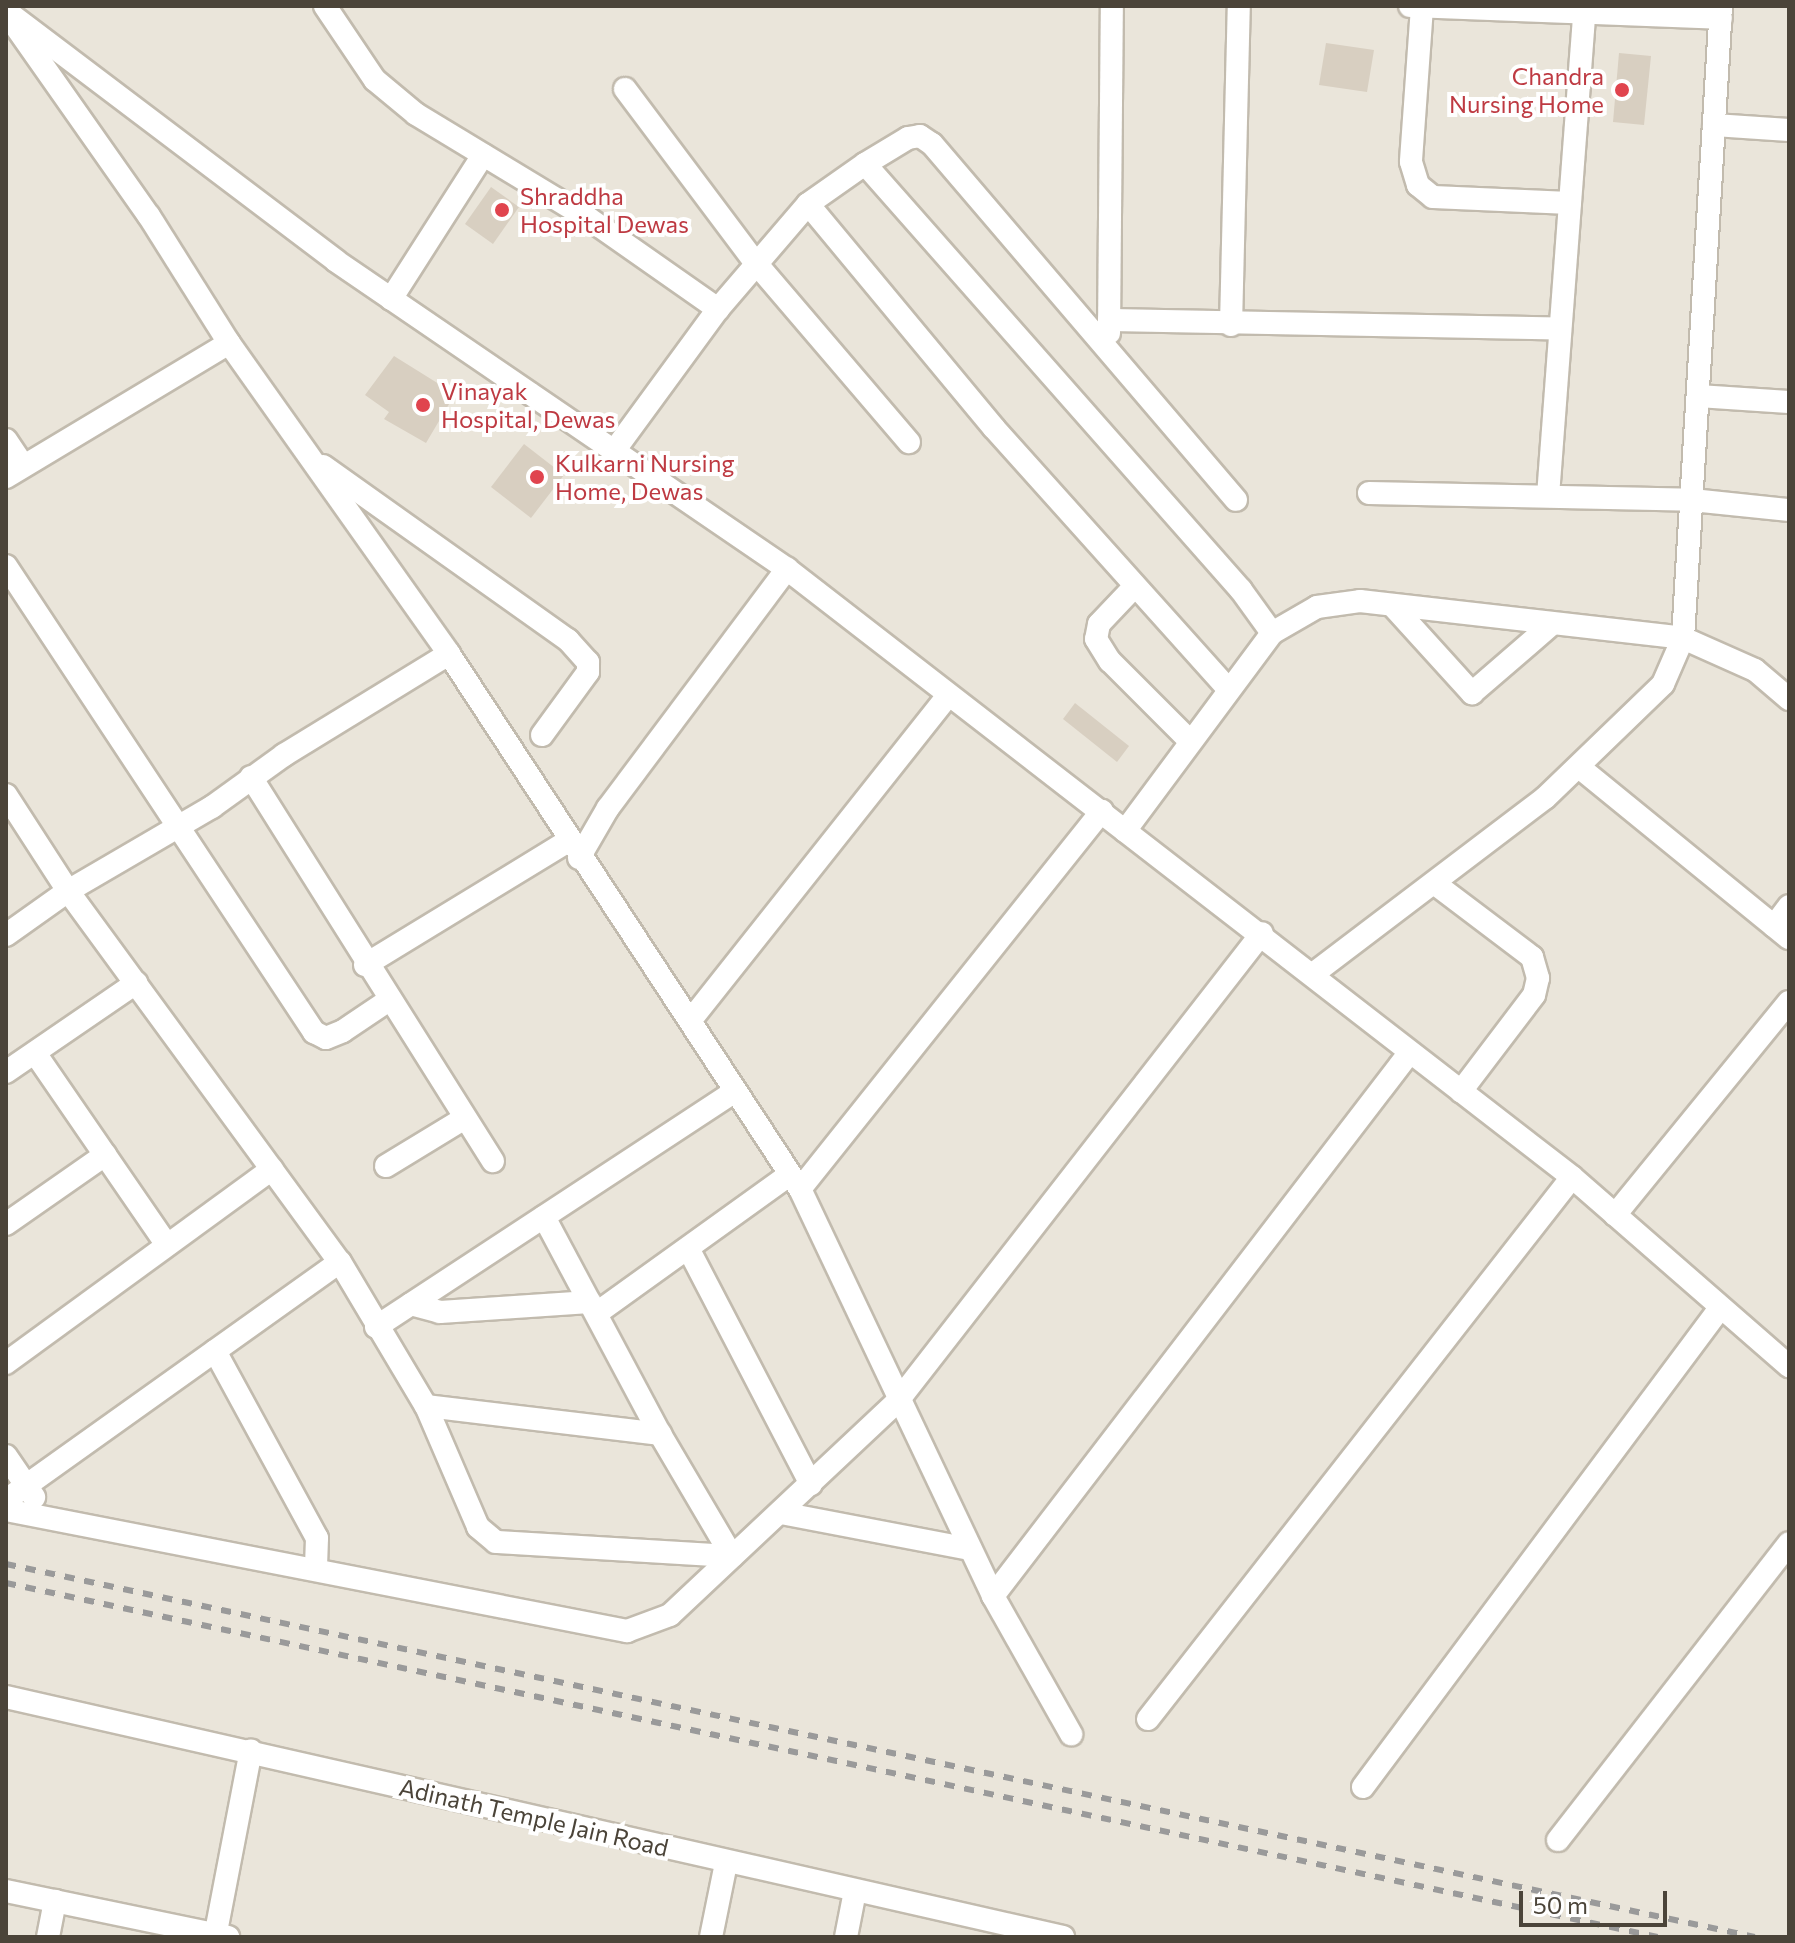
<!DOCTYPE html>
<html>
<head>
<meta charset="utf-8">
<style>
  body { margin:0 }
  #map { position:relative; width:1795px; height:1943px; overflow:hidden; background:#f6f3ec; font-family:Commissioner,sans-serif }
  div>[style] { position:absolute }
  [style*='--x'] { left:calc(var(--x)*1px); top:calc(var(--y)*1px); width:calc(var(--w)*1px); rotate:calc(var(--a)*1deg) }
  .residential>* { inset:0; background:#eae5da }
  .building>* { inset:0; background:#d8cfc1 }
  .roads { filter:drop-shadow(2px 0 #c2bbae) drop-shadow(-2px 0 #c2bbae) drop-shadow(0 2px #c2bbae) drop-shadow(0 -2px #c2bbae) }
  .minor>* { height:22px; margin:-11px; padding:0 11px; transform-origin:11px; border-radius:11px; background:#fff }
  .rail>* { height:6px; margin-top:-3px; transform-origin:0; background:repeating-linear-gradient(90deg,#9a9a9a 0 10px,transparent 0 20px) }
  .dots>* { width:22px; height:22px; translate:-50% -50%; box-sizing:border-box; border:4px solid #fff; border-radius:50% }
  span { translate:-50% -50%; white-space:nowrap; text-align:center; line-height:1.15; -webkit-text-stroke:8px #fff; paint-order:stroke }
  .health-label { font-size:24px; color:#be3a42 }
  .right { translate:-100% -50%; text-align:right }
  .left { translate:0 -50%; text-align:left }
  .street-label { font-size:24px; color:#4b4439 }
  .frame { position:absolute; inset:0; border:8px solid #4b4439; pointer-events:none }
  .scale { position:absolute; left:1519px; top:1891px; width:148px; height:36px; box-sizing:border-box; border:4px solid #4b4439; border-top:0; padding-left:10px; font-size:24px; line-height:28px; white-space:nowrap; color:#4b4439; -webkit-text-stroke:6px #fff; paint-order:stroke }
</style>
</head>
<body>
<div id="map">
  <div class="residential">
    <div style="clip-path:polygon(6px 6px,1789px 6px,1789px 1937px,6px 1937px)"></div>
  </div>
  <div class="building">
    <div style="clip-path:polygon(1326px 43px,1374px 50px,1367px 92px,1319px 85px)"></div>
    <div style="clip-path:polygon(1619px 53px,1651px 56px,1644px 125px,1613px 122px)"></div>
    <div style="clip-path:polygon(491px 187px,519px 207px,493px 244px,465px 224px)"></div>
    <div style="clip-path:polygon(394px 356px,455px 394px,426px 443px,384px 419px,389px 412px,365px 395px)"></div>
    <div style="clip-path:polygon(524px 444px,564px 475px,531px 518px,491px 487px)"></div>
    <div style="clip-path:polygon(1075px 703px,1129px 746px,1117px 762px,1063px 719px)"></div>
  </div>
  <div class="roads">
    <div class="minor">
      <div style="--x:325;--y:6;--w:89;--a:56"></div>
      <div style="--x:375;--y:80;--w:53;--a:39.7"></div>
      <div style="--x:416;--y:114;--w:201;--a:31.2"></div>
      <div style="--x:588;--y:218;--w:159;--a:35"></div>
      <div style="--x:1410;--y:6;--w:311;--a:2.2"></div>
      <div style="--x:1422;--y:7;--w:155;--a:94.1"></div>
      <div style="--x:1411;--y:162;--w:24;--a:73"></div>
      <div style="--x:1418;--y:185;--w:19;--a:39"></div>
      <div style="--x:1433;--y:197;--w:137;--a:2.5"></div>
      <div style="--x:6;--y:11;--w:414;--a:37.1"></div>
      <div style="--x:336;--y:261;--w:546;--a:34.33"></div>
      <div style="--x:787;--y:569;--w:993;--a:37.76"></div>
      <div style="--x:1572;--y:1177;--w:288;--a:41.1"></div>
      <div style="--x:16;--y:27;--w:231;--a:54.9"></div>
      <div style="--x:149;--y:216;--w:150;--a:57.8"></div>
      <div style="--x:229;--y:343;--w:381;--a:54.7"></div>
      <div style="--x:449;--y:654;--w:640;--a:56.73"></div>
      <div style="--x:800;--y:1189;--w:450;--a:64.6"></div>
      <div style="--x:993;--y:1596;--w:159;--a:60.5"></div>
      <div style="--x:625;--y:89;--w:216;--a:53.1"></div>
      <div style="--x:755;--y:262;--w:237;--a:49.5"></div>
      <div style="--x:1714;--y:125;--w:75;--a:3.8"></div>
      <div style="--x:865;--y:164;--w:50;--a:-31.2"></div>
      <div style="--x:908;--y:138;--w:12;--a:-9"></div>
      <div style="--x:920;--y:136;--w:14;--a:34"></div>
      <div style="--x:932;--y:144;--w:468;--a:49.5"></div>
      <div style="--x:808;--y:204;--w:70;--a:-35.1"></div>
      <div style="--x:865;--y:164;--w:568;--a:48.57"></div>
      <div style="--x:1241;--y:590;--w:53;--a:54.2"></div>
      <div style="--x:391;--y:299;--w:171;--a:-57.4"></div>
      <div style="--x:1109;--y:320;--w:451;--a:1.1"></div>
      <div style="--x:1231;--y:325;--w:319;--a:-88.6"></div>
      <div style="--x:1109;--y:333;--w:327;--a:-89.5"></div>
      <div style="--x:1698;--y:396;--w:91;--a:3.8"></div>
      <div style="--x:6;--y:440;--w:30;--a:56"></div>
      <div style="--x:614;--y:451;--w:176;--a:-53.8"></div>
      <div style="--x:718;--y:309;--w:138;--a:-49.4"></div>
      <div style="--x:808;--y:204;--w:291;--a:50.3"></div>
      <div style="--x:994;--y:428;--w:349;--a:48.1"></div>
      <div style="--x:323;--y:466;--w:301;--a:35.4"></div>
      <div style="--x:568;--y:640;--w:30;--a:48"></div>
      <div style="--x:588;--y:662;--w:10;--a:90"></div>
      <div style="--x:588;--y:672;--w:78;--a:126.1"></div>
      <div style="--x:6;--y:477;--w:260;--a:-31"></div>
      <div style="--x:1369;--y:493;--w:323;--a:1.2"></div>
      <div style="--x:1692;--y:500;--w:98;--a:5.9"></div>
      <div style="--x:1548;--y:496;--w:484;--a:-85.7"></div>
      <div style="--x:6;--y:566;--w:559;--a:56.54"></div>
      <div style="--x:314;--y:1032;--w:13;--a:27"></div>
      <div style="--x:326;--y:1038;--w:18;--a:-22"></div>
      <div style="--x:343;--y:1031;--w:55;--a:-34"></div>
      <div style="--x:1135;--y:586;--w:52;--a:133.5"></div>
      <div style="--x:1099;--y:624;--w:15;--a:101"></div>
      <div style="--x:1096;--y:639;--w:26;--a:58"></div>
      <div style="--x:1110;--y:661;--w:112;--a:45"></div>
      <div style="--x:1393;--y:606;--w:118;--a:47.8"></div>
      <div style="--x:1472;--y:693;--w:106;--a:-40.8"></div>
      <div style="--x:1579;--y:767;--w:271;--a:39.2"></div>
      <div style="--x:251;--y:777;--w:454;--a:57.8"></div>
      <div style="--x:6;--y:795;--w:114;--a:57.1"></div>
      <div style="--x:68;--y:891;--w:460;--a:53.8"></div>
      <div style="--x:340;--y:1262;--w:168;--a:59.2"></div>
      <div style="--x:426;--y:1406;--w:132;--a:66.7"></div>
      <div style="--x:478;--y:1527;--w:23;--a:40"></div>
      <div style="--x:496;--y:1542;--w:236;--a:3.4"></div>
      <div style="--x:1125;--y:831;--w:247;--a:-53.4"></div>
      <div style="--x:1272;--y:633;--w:52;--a:-30"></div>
      <div style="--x:1317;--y:607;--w:43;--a:-7.9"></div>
      <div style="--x:1360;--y:601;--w:325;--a:6.5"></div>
      <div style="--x:1683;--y:638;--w:79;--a:24"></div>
      <div style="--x:1755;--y:670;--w:45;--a:40.5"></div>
      <div style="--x:579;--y:858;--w:58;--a:-59.9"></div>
      <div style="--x:608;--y:808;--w:299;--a:-53.2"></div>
      <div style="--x:1434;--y:883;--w:123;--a:37.1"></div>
      <div style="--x:1532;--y:957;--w:22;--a:74"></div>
      <div style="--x:1538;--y:978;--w:17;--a:103"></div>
      <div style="--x:1534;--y:995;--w:121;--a:127.2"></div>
      <div style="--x:1774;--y:926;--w:25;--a:-53"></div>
      <div style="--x:6;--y:935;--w:76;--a:-35.4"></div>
      <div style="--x:68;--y:891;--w:167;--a:-30.3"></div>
      <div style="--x:212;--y:807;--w:89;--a:-35.8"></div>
      <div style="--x:284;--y:755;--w:193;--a:-31.5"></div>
      <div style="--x:365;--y:965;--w:238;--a:-31.4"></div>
      <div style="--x:1313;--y:974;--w:291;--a:-37.2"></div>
      <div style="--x:1545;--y:798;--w:164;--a:-44"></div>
      <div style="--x:1663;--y:684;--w:50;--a:-66.5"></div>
      <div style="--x:1683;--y:638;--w:633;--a:-86.56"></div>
      <div style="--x:690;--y:1021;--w:414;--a:-51.6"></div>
      <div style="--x:35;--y:1053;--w:233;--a:55.5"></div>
      <div style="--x:6;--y:1072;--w:158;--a:-34.4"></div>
      <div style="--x:386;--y:1166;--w:92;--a:-31.3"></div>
      <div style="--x:800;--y:1189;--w:484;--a:-51.4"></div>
      <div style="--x:1615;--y:1215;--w:275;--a:-50.8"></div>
      <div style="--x:544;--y:1217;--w:246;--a:61.9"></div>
      <div style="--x:660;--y:1434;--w:142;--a:59.5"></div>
      <div style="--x:6;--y:1224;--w:121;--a:-34.9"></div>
      <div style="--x:689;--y:1250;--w:264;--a:62.5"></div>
      <div style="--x:411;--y:1304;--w:30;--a:15"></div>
      <div style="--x:440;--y:1312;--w:150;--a:-3.8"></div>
      <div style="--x:597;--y:1313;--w:236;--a:-35.7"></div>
      <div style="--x:376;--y:1327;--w:426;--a:-33.3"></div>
      <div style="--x:215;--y:1351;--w:213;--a:61.4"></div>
      <div style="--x:317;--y:1538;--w:30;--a:92"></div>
      <div style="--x:6;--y:1363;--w:329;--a:-36.1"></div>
      <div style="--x:426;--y:1406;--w:236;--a:6.8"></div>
      <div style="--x:6;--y:1456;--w:50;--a:55.7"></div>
      <div style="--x:6;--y:1500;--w:410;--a:-35.5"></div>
      <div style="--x:6;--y:1510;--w:633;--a:11.03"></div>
      <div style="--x:627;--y:1631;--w:46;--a:-20.4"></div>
      <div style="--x:670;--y:1615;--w:311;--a:-43.2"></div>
      <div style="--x:897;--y:1402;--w:594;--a:-52.11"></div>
      <div style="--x:781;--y:1513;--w:192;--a:10.8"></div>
      <div style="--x:993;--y:1596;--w:685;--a:-52.53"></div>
      <div style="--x:6;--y:1697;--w:1084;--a:12.79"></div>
      <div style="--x:1148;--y:1719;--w:688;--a:-51.96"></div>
      <div style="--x:1363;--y:1787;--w:597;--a:-53.3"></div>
      <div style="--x:1558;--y:1840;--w:376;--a:-52.1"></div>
      <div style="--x:6;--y:1891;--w:227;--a:11.7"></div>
      <div style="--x:48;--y:1937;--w:37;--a:-79"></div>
      <div style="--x:215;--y:1937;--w:190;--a:-79.1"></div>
      <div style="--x:711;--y:1937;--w:76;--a:-78.5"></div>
      <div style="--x:846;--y:1937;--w:47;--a:-78.9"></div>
    </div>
  </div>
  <div class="rail">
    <div style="--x:6;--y:1564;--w:1788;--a:12.04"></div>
    <div style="--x:6;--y:1583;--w:1689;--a:12.1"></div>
  </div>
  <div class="dots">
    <div style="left:1622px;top:90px;background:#e0444e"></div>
    <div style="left:502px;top:210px;background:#e0444e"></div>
    <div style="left:423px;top:405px;background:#e0444e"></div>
    <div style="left:537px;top:477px;background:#e0444e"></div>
  </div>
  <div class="health-label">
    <span class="right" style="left:1604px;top:90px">Chandra<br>Nursing Home</span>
    <span class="left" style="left:520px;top:210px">Shraddha<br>Hospital Dewas</span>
    <span class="left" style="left:441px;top:405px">Vinayak<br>Hospital, Dewas</span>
    <span class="left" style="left:555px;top:477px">Kulkarni Nursing<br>Home, Dewas</span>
  </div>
  <div class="street-label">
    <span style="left:534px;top:1817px;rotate:13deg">Adinath Temple Jain Road</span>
  </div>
  <div class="frame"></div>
  <div class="scale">50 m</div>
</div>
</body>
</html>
